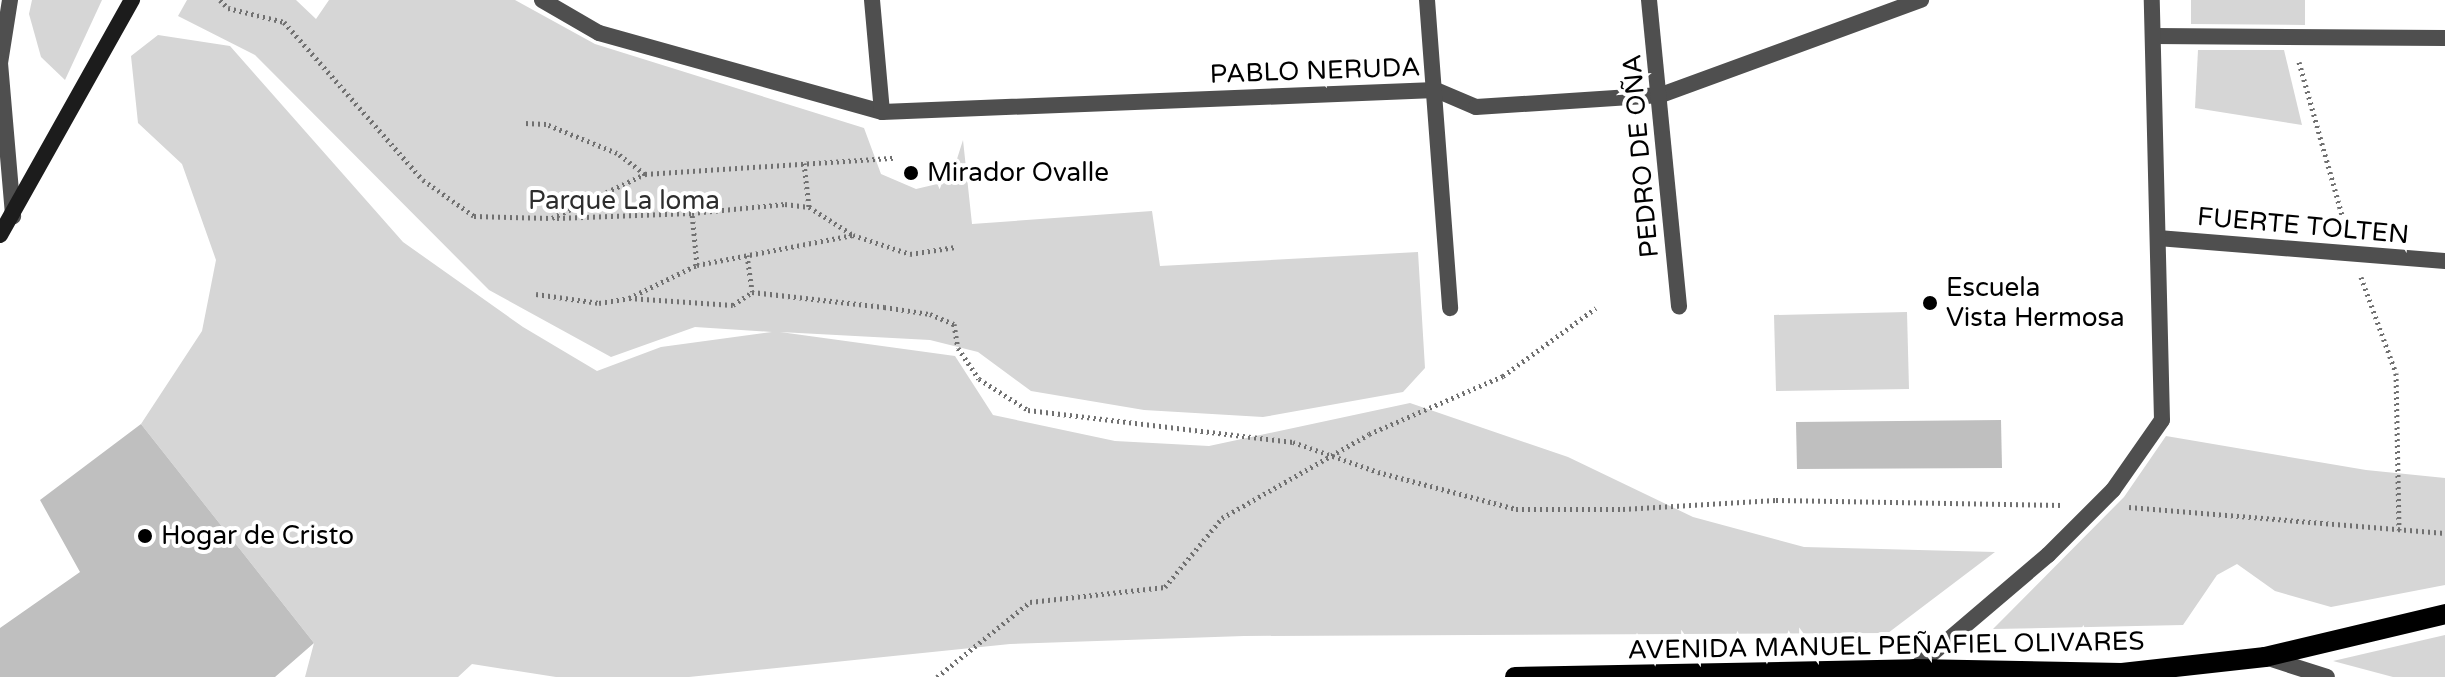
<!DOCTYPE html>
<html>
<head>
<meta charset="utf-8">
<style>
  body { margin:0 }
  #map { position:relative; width:2445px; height:677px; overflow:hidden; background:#fff; font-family:"Varela Round",sans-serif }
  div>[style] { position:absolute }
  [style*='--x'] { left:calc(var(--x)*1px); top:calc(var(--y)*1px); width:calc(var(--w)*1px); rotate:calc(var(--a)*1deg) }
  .green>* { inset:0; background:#d6d6d6 }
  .building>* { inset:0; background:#bfbfbf }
  .path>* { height:5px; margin-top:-2.5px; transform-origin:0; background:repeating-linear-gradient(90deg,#717171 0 2px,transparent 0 6px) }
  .minor>* { height:16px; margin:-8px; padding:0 8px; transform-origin:8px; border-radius:8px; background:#4f4f4f }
  .tertiary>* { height:16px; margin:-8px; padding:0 8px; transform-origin:8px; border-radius:8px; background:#4f4f4f }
  .secondary>* { height:16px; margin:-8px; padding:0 8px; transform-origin:8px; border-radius:8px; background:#1c1c1c }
  .primary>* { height:20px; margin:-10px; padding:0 10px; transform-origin:10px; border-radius:10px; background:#000 }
  .dots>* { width:22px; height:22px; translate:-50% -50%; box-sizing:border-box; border:4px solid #fff; border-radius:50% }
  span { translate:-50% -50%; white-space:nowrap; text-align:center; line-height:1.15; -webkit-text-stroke:8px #fff; paint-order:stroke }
  .street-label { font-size:26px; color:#000 }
  .poi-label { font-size:26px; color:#000 }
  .left { translate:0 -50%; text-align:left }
  .park-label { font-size:26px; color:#2d2d2d }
</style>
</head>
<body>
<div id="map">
  <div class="green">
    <div style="clip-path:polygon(32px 0,102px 0,65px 80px,41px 57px,29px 14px)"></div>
    <div style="clip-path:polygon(187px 0,296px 0,316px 19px,329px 0,515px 0,595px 44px,864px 128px,881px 174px,916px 189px,950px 181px,963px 140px,972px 224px,1152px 211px,1160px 266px,1418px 252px,1425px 368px,1403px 392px,1263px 417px,1144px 410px,1031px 391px,978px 352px,930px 340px,780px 332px,955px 356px,993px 415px,1115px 441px,1209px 446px,1410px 403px,1568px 457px,1693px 517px,1804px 547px,1995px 552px,1888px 633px,1244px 636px,1010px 644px,689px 677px,556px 677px,472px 664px,458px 677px,305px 677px,314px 643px,141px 424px,202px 331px,216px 260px,182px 164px,138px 123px,131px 56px,158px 35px,230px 46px,403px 242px,523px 327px,597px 371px,661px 347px,772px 332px,695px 327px,611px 357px,489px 290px,255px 55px,178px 16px)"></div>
    <div style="clip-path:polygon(2191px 0,2305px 0,2305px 25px,2191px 24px)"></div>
    <div style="clip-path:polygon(2198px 50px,2284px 50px,2302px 125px,2195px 108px)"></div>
    <div style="clip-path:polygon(1907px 312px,1909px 389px,1776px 391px,1774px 315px)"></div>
    <div style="clip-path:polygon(2166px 436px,2366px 470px,2445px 478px,2445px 585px,2331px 607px,2275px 591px,2237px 564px,2217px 575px,2183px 625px,1993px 629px,2124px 497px)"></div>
    <div style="clip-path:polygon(2445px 635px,2445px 677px,2393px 677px,2333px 661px)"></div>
  </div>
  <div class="building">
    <div style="clip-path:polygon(2001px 420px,2002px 468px,1797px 469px,1796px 422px)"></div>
    <div style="clip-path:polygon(141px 424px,314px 643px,275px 677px,0 677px,0 628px,80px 572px,40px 500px)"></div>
  </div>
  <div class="path">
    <div style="--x:220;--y:0;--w:11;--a:45"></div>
    <div style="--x:228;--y:8;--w:58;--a:14"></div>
    <div style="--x:284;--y:22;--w:210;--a:48.7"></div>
    <div style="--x:423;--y:180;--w:62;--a:35.2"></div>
    <div style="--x:474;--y:216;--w:78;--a:1.5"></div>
    <div style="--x:552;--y:218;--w:103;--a:-25.3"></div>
    <div style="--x:645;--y:174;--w:35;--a:-143"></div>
    <div style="--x:617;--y:153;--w:77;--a:-157.8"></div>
    <div style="--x:546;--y:124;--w:21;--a:-177"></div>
    <div style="--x:2299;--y:62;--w:173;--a:74.3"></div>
    <div style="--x:804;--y:163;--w:44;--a:83.5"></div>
    <div style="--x:809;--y:207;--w:52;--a:32.5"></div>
    <div style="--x:853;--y:235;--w:60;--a:18.4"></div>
    <div style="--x:910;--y:254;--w:46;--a:-8.8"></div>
    <div style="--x:645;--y:174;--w:250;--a:-3.7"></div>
    <div style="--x:557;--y:218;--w:135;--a:-2.1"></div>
    <div style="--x:747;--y:255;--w:37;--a:82"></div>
    <div style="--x:752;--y:292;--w:133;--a:6.5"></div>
    <div style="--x:884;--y:307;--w:47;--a:8.7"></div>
    <div style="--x:930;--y:314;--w:26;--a:23"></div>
    <div style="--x:954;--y:324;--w:24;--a:81"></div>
    <div style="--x:958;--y:348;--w:37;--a:56"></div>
    <div style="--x:979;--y:379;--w:58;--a:32.3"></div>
    <div style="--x:1028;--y:410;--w:267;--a:6.9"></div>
    <div style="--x:1293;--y:442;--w:90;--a:19.4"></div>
    <div style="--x:1378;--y:472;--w:143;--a:15"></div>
    <div style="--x:1516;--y:509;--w:107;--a:0"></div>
    <div style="--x:1623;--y:509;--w:153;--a:-3.4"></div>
    <div style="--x:1776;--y:500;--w:287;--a:1"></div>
    <div style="--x:697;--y:265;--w:52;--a:-95.5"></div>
    <div style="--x:692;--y:213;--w:93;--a:-5.5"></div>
    <div style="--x:785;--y:204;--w:24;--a:7"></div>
    <div style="--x:2361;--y:277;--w:102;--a:70"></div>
    <div style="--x:2396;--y:373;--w:157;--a:88.9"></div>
    <div style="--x:536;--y:294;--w:64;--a:8.1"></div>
    <div style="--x:599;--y:303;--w:30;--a:-9"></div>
    <div style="--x:629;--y:298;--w:104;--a:3.9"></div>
    <div style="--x:733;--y:305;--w:23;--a:-34"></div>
    <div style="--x:629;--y:298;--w:76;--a:-25.9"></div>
    <div style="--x:697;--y:265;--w:159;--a:-10.9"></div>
    <div style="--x:2129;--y:507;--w:317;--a:4.7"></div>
    <div style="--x:937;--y:677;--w:119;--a:-38.9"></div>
    <div style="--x:1030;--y:602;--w:136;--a:-6.3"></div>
    <div style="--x:1165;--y:587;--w:89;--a:-50.4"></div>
    <div style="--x:1222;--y:518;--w:169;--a:-29.7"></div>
    <div style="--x:1369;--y:434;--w:146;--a:-23.4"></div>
    <div style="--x:1503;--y:376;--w:115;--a:-36.2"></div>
  </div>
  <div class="minor">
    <div style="--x:542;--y:0;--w:66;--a:30.1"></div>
    <div style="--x:599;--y:33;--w:294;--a:15.6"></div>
    <div style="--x:882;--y:112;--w:554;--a:-2.27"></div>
    <div style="--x:1436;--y:90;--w:43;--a:23"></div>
    <div style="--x:1476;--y:107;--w:185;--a:-3.7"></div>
    <div style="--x:1661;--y:95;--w:277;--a:-20.1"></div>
    <div style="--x:872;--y:0;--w:112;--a:84.9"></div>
    <div style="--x:1427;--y:0;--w:309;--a:85.7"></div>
    <div style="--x:1649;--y:0;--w:308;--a:84.4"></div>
    <div style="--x:2153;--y:36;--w:292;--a:0.4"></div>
    <div style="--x:2158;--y:238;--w:288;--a:4.6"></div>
    <div style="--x:1914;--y:669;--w:176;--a:-40.4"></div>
    <div style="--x:2048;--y:555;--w:92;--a:-45"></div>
    <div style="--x:2113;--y:490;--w:85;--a:-55"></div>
    <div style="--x:2162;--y:420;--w:420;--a:-91.4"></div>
  </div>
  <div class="tertiary">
    <div style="--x:10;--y:0;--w:64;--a:99"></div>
    <div style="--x:0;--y:63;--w:154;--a:85.1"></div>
    <div style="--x:2265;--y:657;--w:65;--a:17.9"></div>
  </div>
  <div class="secondary">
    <div style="--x:0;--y:235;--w:270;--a:-60.7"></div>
  </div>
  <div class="primary">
    <div style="--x:1515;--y:677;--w:399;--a:-1.1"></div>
    <div style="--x:1914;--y:669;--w:208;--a:1.1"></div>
    <div style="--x:2122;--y:673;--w:144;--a:-6.4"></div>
    <div style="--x:2265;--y:657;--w:185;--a:-13.4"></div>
  </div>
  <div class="dots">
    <div style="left:911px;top:173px;background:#000"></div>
    <div style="left:1930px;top:303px;background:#000"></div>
    <div style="left:145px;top:536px;background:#000"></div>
  </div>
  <div class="street-label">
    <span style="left:1315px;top:71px;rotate:-2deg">PABLO NERUDA</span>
    <span style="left:1641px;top:156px;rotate:-95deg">PEDRO DE OÑA</span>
    <span style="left:2303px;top:226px;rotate:5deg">FUERTE TOLTEN</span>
    <span style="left:1886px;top:646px;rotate:-1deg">AVENIDA MANUEL PEÑAFIEL OLIVARES</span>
  </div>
  <div class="poi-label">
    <span class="left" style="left:927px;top:173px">Mirador Ovalle</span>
    <span class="left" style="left:1946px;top:303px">Escuela<br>Vista Hermosa</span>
    <span class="left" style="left:161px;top:536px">Hogar de Cristo</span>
  </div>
  <div class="park-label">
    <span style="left:624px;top:201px">Parque La loma</span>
  </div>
</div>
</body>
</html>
